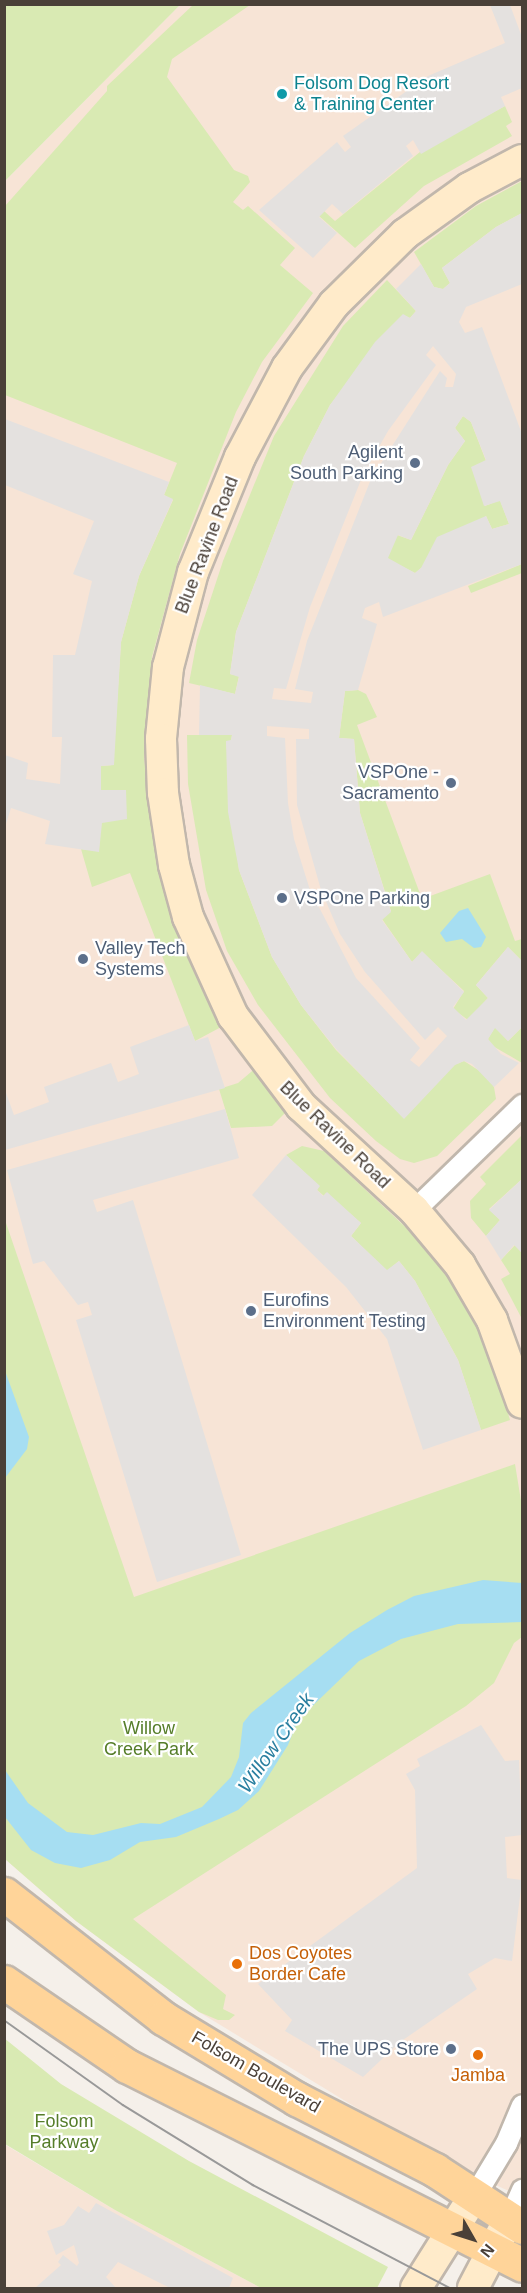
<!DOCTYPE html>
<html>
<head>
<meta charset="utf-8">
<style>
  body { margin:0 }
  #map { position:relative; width:527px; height:2293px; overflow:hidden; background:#f5f0ea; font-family:Helvetica,sans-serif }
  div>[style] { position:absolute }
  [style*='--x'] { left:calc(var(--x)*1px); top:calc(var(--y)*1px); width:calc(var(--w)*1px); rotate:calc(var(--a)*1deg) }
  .commercial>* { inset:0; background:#f7e4d6 }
  .green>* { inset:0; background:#d9eab3 }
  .parking>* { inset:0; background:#e4e1df }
  .water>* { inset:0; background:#a6def2 }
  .roads { filter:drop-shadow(2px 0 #c1b7ac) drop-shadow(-2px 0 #c1b7ac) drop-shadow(0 2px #c1b7ac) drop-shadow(0 -2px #c1b7ac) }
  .street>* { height:21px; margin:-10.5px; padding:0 10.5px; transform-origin:10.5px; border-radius:10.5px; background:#fff }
  .secondary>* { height:30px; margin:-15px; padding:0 15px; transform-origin:15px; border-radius:15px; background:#ffebca }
  .primary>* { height:33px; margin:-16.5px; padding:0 16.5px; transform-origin:16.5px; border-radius:16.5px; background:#ffd499 }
  .tram>* { height:1.5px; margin:-0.75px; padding:0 0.75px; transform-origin:0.75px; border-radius:0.75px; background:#999 }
  .dots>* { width:16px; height:16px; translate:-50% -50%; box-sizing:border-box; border:3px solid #fff; border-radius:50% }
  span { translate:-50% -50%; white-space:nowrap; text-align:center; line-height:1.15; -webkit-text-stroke:4.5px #fff; paint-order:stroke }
  .culture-label { font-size:18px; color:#0d838f }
  .left { translate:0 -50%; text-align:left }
  .service-label { font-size:18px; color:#4e5e75 }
  .right { translate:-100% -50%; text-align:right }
  .street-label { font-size:18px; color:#4a4038 }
  .park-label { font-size:18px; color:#557d29 }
  .food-label { font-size:18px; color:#c56008 }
  .water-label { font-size:20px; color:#2a7fa0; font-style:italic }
  .frame { position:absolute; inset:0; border:6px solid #4a4038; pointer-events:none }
  .north { position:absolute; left:443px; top:2209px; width:60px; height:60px; -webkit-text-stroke:4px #fff; paint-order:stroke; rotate:129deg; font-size:16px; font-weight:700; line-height:24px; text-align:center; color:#4a4038 }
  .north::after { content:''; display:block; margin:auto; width:21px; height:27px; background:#4a4038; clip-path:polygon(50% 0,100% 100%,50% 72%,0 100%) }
</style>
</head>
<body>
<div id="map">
  <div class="commercial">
    <div style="clip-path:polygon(180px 5px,522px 5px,522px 2197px,449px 2164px,199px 2012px,76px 1921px,5px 1859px,5px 181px)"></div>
    <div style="clip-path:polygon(4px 2144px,115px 2210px,261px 2288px,5px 2288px)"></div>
  </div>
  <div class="green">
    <div style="clip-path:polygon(4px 5px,180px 5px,5px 181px,4px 181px)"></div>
    <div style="clip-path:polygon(193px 5px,250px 5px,172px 59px,167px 77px,234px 170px,248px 176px,250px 182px,233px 202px,243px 210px,248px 206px,295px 248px,280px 265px,313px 293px,262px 362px,236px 412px,180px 554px,152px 657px,144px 758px,154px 845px,167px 889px,223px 1026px,195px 1041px,130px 873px,92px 887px,81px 849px,99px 851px,101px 766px,113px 765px,121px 642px,139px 576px,173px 500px,164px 495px,177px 463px,5px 395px,5px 206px,107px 91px,107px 86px)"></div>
    <div style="clip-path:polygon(505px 106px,512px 122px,506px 126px,512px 136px,424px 186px,355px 248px,319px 216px,324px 211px,335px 221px,420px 152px)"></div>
    <div style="clip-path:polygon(522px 181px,522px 213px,496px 227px,442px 268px,450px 283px,443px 289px,434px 287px,414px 252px,476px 206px)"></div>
    <div style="clip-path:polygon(387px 280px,416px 311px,410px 318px,403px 315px,330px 405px,304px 456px,236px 632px,230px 674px,239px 676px,235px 694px,189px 683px,197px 640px,223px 561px,274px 436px,343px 326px)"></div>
    <div style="clip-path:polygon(463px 416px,471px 422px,486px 461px,485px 506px,500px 500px,509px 524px,492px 529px,486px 516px,415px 573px,387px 559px,397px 535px,411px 540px,448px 465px,465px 441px,455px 428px)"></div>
    <div style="clip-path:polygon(522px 564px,522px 573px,471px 593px,468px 586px)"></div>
    <div style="clip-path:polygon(358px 690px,366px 694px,377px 717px,357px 725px,422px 899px,490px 874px,515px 941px,522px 939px,522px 961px,508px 947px,476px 985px,488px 998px,468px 1020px,453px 1009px,464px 991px,422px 952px,412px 962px,382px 919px,391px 911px,360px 813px,354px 739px,339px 738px,345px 691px)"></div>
    <div style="clip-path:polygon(187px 735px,232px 735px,231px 741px,226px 741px,239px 870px,272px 957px,301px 1005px,336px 1050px,404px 1118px,454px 1065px,464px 1061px,486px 1075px,494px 1087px,496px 1099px,437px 1156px,414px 1163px,400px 1159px,376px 1141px,330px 1098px,258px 1005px,227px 951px,206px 890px,188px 784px)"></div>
    <div style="clip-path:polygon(495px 1027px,508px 1041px,522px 1027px,522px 1063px,491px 1045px,488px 1039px)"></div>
    <div style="clip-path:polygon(257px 1067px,291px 1107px,272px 1126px,231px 1128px,219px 1089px,238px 1083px)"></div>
    <div style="clip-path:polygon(522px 1135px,522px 1179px,489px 1209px,500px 1220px,486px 1236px,471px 1218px,470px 1201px,486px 1184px,480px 1177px)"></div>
    <div style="clip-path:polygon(302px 1146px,324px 1151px,430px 1250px,449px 1274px,486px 1338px,510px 1420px,481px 1430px,458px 1360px,415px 1281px,399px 1261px,387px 1271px,351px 1236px,361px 1223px,326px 1193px,324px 1196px,317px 1190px,319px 1186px,286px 1155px)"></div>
    <div style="clip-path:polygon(5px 1220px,134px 1597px,515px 1464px,522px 1507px,522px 1637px,514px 1643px,494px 1683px,466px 1706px,133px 1919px,226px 1995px,223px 2009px,235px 2015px,229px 2020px,218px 2020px,199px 2012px,76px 1921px,5px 1859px)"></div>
    <div style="clip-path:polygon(515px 1245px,522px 1253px,522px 1319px,501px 1279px,510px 1274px,501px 1260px)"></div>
    <div style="clip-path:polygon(4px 2038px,61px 2084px,189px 2161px,388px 2267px,377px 2288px,261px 2288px,115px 2210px,5px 2144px)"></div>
  </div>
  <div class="parking">
    <div style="clip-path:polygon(490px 5px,510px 5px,522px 37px,522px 88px,501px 97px,505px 106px,421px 154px,413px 140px,406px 146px,413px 156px,343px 214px,332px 204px,319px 217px,337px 233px,313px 258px,259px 210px,337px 142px,345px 152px,351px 147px,343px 136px,428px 76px,505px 43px)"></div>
    <div style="clip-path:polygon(evenodd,522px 213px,522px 284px,466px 307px,459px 322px,465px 333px,482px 327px,522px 434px,522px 564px,383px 617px,379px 602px,365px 608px,362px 618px,377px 624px,358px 690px,345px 691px,339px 738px,354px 739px,360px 813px,391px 912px,382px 920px,412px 962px,422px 951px,464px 992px,453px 1007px,466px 1020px,488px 998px,476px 985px,508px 947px,522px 961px,522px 1027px,508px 1041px,495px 1028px,488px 1039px,501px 1054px,519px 1063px,494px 1087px,472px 1064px,464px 1061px,455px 1065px,404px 1119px,336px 1049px,301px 1005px,272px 957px,239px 870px,228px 812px,226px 741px,231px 740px,232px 735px,199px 735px,200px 685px,235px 694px,239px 677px,230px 674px,236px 632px,304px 456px,330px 405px,375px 342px,403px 314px,410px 318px,416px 311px,396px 289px,421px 264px,434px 287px,443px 289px,450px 283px,442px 268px,496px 227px,522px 213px,433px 346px,456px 374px,453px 387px,445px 387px,447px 378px,440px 371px,371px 479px,307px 641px,295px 689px,313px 692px,311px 703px,272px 699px,274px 688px,286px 689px,310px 607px,363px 475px,388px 431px,436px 365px,426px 355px,433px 346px,522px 213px,463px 416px,471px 422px,486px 460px,471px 467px,484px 506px,500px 501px,509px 524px,492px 529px,486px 516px,437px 537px,421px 568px,415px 573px,388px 558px,398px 535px,411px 540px,448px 465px,465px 441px,455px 428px,463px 416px,522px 213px,267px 726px,309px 729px,309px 739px,296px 739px,297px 805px,321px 890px,340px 934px,365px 972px,425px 1040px,438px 1027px,447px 1036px,419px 1067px,410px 1060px,420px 1048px,356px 978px,310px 890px,294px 839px,288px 803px,285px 738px,267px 736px,267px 726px)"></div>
    <div style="clip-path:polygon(5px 419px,169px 482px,164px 495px,173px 499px,139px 576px,121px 642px,114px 765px,101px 766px,101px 790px,126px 790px,127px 819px,102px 823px,99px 852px,45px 844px,50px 821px,11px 808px,5px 827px,5px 755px,28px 763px,26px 779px,60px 784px,62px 737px,52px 737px,53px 655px,75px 655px,92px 581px,73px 574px,94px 521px,5px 485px)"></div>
    <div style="clip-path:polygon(189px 1025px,195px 1041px,208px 1037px,225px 1088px,5px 1150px,5px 1090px,14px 1115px,49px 1102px,44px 1087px,111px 1063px,118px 1082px,139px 1074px,130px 1047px)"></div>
    <div style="clip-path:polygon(225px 1109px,239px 1158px,93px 1200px,97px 1212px,133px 1200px,241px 1555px,157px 1582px,76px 1320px,92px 1315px,88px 1302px,78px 1305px,44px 1261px,33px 1264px,7px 1170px)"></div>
    <div style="clip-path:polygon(286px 1155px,320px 1186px,317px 1190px,323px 1196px,327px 1192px,361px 1223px,351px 1236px,387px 1270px,399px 1261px,415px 1281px,458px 1360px,481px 1430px,423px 1450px,387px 1339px,346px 1287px,252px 1195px)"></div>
    <div style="clip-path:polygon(522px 1179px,522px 1253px,514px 1245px,501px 1260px,486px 1236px,500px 1220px,489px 1210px)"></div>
    <div style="clip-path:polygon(481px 1725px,505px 1761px,519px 1760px,522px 1835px,505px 1837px,507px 1878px,522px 1880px,512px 1961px,495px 1958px,468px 1974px,477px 1989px,400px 2042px,363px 2077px,285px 2031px,292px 2020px,258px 1984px,417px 1868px,415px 1790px,406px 1774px,420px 1766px,417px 1759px)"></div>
    <div style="clip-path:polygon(96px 2203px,233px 2278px,229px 2288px,170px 2288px,118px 2262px,106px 2277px,116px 2288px,35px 2288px,61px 2265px,58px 2262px,63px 2255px,77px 2266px,79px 2263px,74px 2245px,56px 2255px,47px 2231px,64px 2225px,78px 2206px,89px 2213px)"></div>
  </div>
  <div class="water">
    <div style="clip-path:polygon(468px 908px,486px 937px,481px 947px,474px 948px,462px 939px,446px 942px,440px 933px,459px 911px)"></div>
    <div style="clip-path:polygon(4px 1368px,29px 1437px,27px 1449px,5px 1478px)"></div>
    <div style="clip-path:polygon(483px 1580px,522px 1583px,522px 1622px,458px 1624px,401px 1639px,359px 1661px,298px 1720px,288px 1745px,259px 1791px,238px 1810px,219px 1819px,176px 1837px,140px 1842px,110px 1860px,81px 1868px,55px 1863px,31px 1850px,5px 1817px,5px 1770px,28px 1803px,67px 1832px,93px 1835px,141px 1823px,160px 1824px,202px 1807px,231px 1777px,239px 1757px,243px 1723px,251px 1713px,350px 1633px,387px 1610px,414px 1596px)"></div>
  </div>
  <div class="roads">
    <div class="street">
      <div style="--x:414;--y:1210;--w:151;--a:-44.2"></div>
      <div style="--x:474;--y:2196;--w:62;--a:-58.9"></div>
      <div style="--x:506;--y:2143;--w:41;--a:-67.2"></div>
      <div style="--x:509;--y:2219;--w:32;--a:-66"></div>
    </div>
    <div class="secondary">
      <div style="--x:522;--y:160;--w:60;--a:152.2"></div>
      <div style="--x:469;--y:188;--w:79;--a:144.3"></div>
      <div style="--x:405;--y:234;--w:100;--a:135.4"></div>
      <div style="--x:334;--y:304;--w:79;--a:126.3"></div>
      <div style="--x:287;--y:368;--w:101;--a:117.8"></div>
      <div style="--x:240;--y:457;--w:124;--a:112.2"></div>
      <div style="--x:193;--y:572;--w:98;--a:104.7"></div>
      <div style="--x:168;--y:667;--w:72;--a:95.6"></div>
      <div style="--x:161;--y:739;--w:54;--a:87.9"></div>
      <div style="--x:163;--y:793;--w:73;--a:81.3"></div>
      <div style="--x:174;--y:865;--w:54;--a:74.9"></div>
      <div style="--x:188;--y:917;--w:109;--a:65.6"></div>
      <div style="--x:233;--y:1016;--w:113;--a:52.9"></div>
      <div style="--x:301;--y:1106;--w:154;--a:42.6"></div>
      <div style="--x:414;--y:1210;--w:72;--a:50.1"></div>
      <div style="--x:460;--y:1265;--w:64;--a:59.8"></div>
      <div style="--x:492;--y:1320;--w:88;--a:70.1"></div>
      <div style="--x:416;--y:2288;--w:109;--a:-57.8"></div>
      <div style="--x:473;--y:2288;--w:78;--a:-62.4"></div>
    </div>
    <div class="primary">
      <div style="--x:4;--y:1894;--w:202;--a:37.9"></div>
      <div style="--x:163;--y:2018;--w:157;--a:31.2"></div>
      <div style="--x:297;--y:2099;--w:155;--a:27.2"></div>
      <div style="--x:435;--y:2170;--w:104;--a:33.2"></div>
      <div style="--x:4;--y:1982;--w:149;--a:34.3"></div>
      <div style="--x:127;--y:2066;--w:442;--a:26.7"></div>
    </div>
  </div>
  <div class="tram">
    <div style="--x:4;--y:2020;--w:146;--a:35.5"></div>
    <div style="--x:123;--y:2105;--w:153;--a:31.6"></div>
    <div style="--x:253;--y:2185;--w:222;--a:27.6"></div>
  </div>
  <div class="dots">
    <div style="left:282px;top:94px;background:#0f9aa8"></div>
    <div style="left:415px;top:463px;background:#5c6f8a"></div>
    <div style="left:451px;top:783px;background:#5c6f8a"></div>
    <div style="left:282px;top:898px;background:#5c6f8a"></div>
    <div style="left:83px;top:959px;background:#5c6f8a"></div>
    <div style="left:251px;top:1311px;background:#5c6f8a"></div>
    <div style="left:237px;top:1964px;background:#e8710a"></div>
    <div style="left:451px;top:2049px;background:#5c6f8a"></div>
    <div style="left:478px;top:2055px;background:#e8710a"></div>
  </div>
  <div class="culture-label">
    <span class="left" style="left:294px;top:94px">Folsom Dog Resort<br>&amp; Training Center</span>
  </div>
  <div class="service-label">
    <span class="right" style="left:403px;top:463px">Agilent<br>South Parking</span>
    <span class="right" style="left:439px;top:783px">VSPOne -<br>Sacramento</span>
    <span class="left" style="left:294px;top:898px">VSPOne Parking</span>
    <span class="left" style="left:95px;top:959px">Valley Tech<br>Systems</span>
    <span class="left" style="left:263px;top:1311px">Eurofins<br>Environment Testing</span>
    <span class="right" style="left:439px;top:2049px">The UPS Store</span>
  </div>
  <div class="street-label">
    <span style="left:207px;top:545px;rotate:-69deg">Blue Ravine Road</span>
    <span style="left:335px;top:1135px;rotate:44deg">Blue Ravine Road</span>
    <span style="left:256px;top:2072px;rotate:30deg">Folsom Boulevard</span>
  </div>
  <div class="park-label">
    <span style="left:149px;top:1739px">Willow<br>Creek Park</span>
    <span style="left:64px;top:2132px">Folsom<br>Parkway</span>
  </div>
  <div class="food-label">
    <span class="left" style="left:249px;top:1964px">Dos Coyotes<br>Border Cafe</span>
    <span style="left:478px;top:2075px">Jamba</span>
  </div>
  <div class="water-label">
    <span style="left:276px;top:1743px;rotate:-55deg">Willow Creek</span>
  </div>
  <div class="frame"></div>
  <div class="north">N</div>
</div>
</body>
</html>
